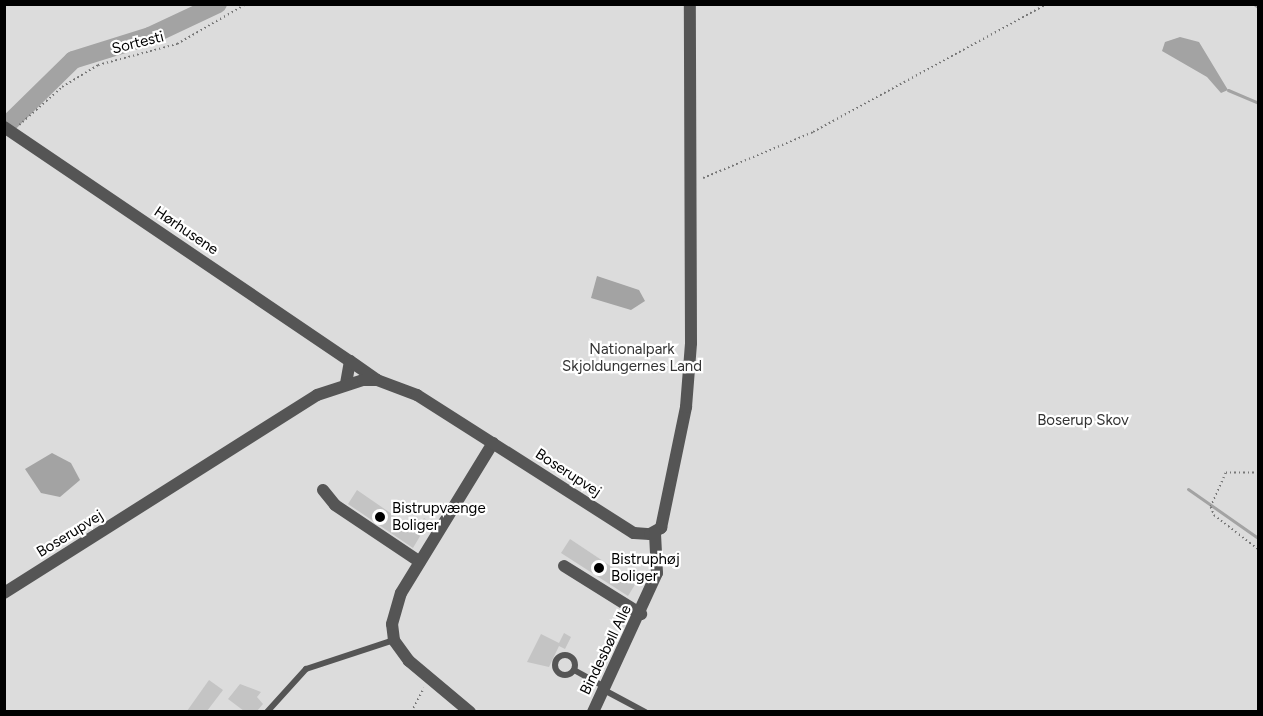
<!DOCTYPE html>
<html>
<head>
<meta charset="utf-8">
<style>
  body { margin:0 }
  #map { position:relative; width:1263px; height:716px; overflow:hidden; background:#fff; font-family:Figtree,sans-serif }
  div>[style] { position:absolute }
  [style*='--x'] { left:calc(var(--x)*1px); top:calc(var(--y)*1px); width:calc(var(--w)*1px); rotate:calc(var(--a)*1deg) }
  .green>* { inset:0; background:#dcdcdc }
  .water>* { inset:0; background:#a3a3a3 }
  .stream>* { height:3px; margin:-1.5px; padding:0 1.5px; transform-origin:1.5px; border-radius:1.5px; background:#a3a3a3 }
  .river>* { height:18px; margin:-9px; padding:0 9px; transform-origin:9px; border-radius:9px; background:#a3a3a3 }
  .building>* { inset:0; background:#c4c4c4 }
  .path>* { height:1.5px; margin-top:-0.75px; transform-origin:0; background:repeating-linear-gradient(90deg,#777 0 1.5px,transparent 0 4.5px) }
  .service>* { height:6px; margin:-3px; padding:0 3px; transform-origin:3px; border-radius:3px; background:#555 }
  .service>.ring { margin:-3px; padding:0; box-sizing:content-box; background:none; border:6px solid #555; border-radius:50% }
  .minor>* { height:12px; margin:-6px; padding:0 6px; transform-origin:6px; border-radius:6px; background:#555 }
  .tertiary>* { height:12px; margin:-6px; padding:0 6px; transform-origin:6px; border-radius:6px; background:#555 }
  .dots>* { width:16px; height:16px; translate:-50% -50%; box-sizing:border-box; border:3px solid #fff; border-radius:50% }
  span { translate:-50% -50%; white-space:nowrap; text-align:center; line-height:1.15; -webkit-text-stroke:4.5px #fff; paint-order:stroke }
  .street-label { font-size:15px; color:#000 }
  .park-label { font-size:15px; color:#333 }
  .poi-label { font-size:15px; color:#000 }
  .left { translate:0 -50%; text-align:left }
  .frame { position:absolute; inset:0; border:6px solid #000; pointer-events:none }
</style>
</head>
<body>
<div id="map">
  <div class="green">
    <div style="clip-path:polygon(5px 5px,1258px 5px,1258px 711px,5px 711px)"></div>
  </div>
  <div class="water">
    <div style="clip-path:polygon(1180px 37px,1199px 42px,1228px 90px,1221px 93px,1207px 77px,1162px 51px,1165px 42px)"></div>
    <div style="clip-path:polygon(597px 276px,639px 290px,645px 301px,631px 310px,591px 298px)"></div>
    <div style="clip-path:polygon(52px 453px,71px 463px,80px 480px,60px 497px,41px 493px,25px 469px)"></div>
  </div>
  <div class="stream">
    <div style="--x:1254;--y:4;--w:5;--a:37"></div>
    <div style="--x:1228;--y:90;--w:33;--a:23"></div>
    <div style="--x:1188;--y:489;--w:85;--a:35"></div>
  </div>
  <div class="river">
    <div style="--x:10;--y:122;--w:88;--a:-44.5"></div>
    <div style="--x:73;--y:60;--w:81;--a:-17.3"></div>
    <div style="--x:150;--y:36;--w:75;--a:-25.2"></div>
  </div>
  <div class="building">
    <div style="clip-path:polygon(357px 490px,415px 530px,424px 518px,429px 521px,413px 548px,348px 504px)"></div>
    <div style="clip-path:polygon(570px 539px,636px 583px,628px 596px,561px 553px)"></div>
    <div style="clip-path:polygon(564px 633px,571px 637px,565px 649px,559px 646px,549px 667px,527px 662px,541px 634px,559px 643px)"></div>
    <div style="clip-path:polygon(209px 680px,223px 690px,207px 711px,187px 711px)"></div>
    <div style="clip-path:polygon(240px 684px,261px 692px,257px 697px,263px 704px,257px 711px,244px 711px,228px 699px)"></div>
  </div>
  <div class="path">
    <div style="--x:19;--y:125;--w:57;--a:-41.5"></div>
    <div style="--x:62;--y:87;--w:42;--a:-31.4"></div>
    <div style="--x:98;--y:65;--w:82;--a:-14.9"></div>
    <div style="--x:177;--y:44;--w:80;--a:-30.1"></div>
    <div style="--x:703;--y:178;--w:119;--a:-22.7"></div>
    <div style="--x:813;--y:132;--w:267;--a:-28.7"></div>
    <div style="--x:1258;--y:473;--w:32;--a:180"></div>
    <div style="--x:1226;--y:473;--w:37;--a:114"></div>
    <div style="--x:1211;--y:507;--w:9;--a:69"></div>
    <div style="--x:1214;--y:515;--w:56;--a:37.7"></div>
    <div style="--x:411;--y:712;--w:27;--a:-62"></div>
  </div>
  <div class="service">
    <div class="ring" style="left:555px;top:655px;width:14px;height:14px"></div>
    <div style="--x:574;--y:670;--w:35;--a:29"></div>
    <div style="--x:604;--y:690;--w:47;--a:28.2"></div>
    <div style="--x:267;--y:712;--w:58;--a:-47.8"></div>
    <div style="--x:306;--y:669;--w:93;--a:-18.2"></div>
  </div>
  <div class="minor">
    <div style="--x:4;--y:127;--w:418;--a:34.1"></div>
    <div style="--x:350;--y:361;--w:22;--a:100"></div>
    <div style="--x:350;--y:361;--w:33;--a:35"></div>
    <div style="--x:323;--y:490;--w:19;--a:51"></div>
    <div style="--x:335;--y:505;--w:102;--a:33.8"></div>
    <div style="--x:564;--y:566;--w:91;--a:31.9"></div>
    <div style="--x:470;--y:712;--w:80;--a:-140.1"></div>
    <div style="--x:409;--y:661;--w:26;--a:-126"></div>
    <div style="--x:394;--y:640;--w:16;--a:-97"></div>
    <div style="--x:392;--y:624;--w:32;--a:-74"></div>
    <div style="--x:401;--y:593;--w:176;--a:-58.5"></div>
  </div>
  <div class="tertiary">
    <div style="--x:4;--y:593;--w:370;--a:-32.3"></div>
    <div style="--x:317;--y:395;--w:48;--a:-18.1"></div>
    <div style="--x:363;--y:380;--w:14;--a:0"></div>
    <div style="--x:377;--y:380;--w:43;--a:20.6"></div>
    <div style="--x:417;--y:395;--w:257;--a:32.5"></div>
    <div style="--x:634;--y:533;--w:16;--a:4"></div>
    <div style="--x:650;--y:534;--w:13;--a:-29"></div>
    <div style="--x:661;--y:528;--w:124;--a:-78.3"></div>
    <div style="--x:686;--y:407;--w:64;--a:-85.5"></div>
    <div style="--x:691;--y:343;--w:339;--a:-90.2"></div>
    <div style="--x:593;--y:712;--w:153;--a:-65.3"></div>
    <div style="--x:657;--y:573;--w:40;--a:-92.9"></div>
  </div>
  <div class="dots">
    <div style="left:380px;top:517px;background:#000"></div>
    <div style="left:599px;top:568px;background:#000"></div>
  </div>
  <div class="street-label">
    <span style="left:138px;top:43px;rotate:-14deg">Sortesti</span>
    <span style="left:186px;top:231px;rotate:34deg">Hørhusene</span>
    <span style="left:568px;top:473px;rotate:33deg">Boserupvej</span>
    <span style="left:70px;top:534px;rotate:-32deg">Boserupvej</span>
    <span style="left:606px;top:650px;rotate:-64deg">Bindesbøll Alle</span>
  </div>
  <div class="park-label">
    <span style="left:632px;top:358px">Nationalpark<br>Skjoldungernes Land</span>
    <span style="left:1083px;top:421px">Boserup Skov</span>
  </div>
  <div class="poi-label">
    <span class="left" style="left:392px;top:517px">Bistrupvænge<br>Boliger</span>
    <span class="left" style="left:611px;top:568px">Bistruphøj<br>Boliger</span>
  </div>
  <div class="frame"></div>
</div>
</body>
</html>
